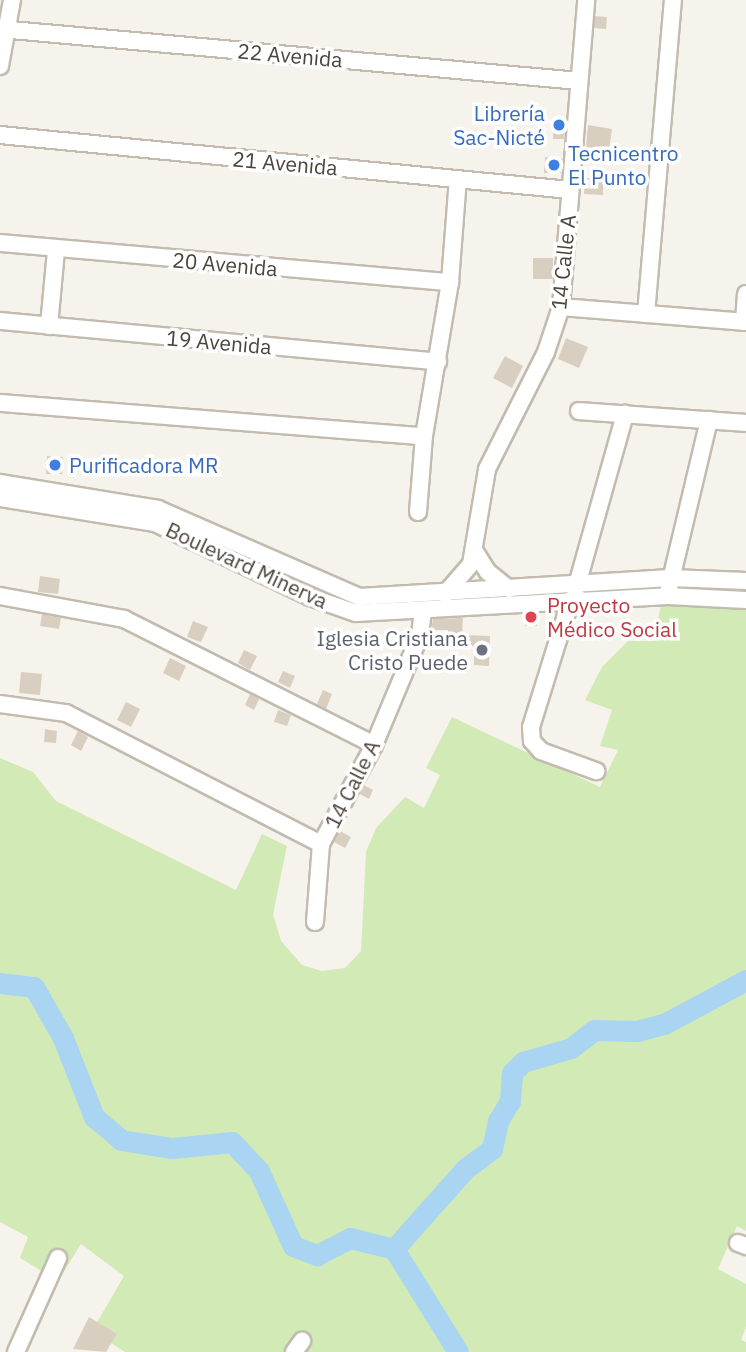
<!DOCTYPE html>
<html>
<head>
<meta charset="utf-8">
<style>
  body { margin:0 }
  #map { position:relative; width:746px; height:1352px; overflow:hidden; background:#f6f3ec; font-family:"IBM Plex Sans",sans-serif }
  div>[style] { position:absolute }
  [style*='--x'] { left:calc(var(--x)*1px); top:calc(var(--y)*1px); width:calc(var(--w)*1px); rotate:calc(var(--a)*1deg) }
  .green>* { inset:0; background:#d2eab5 }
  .river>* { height:21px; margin:-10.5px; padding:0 10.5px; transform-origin:10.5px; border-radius:10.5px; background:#a9d4f2 }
  .building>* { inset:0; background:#d8cfc1 }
  .roads { filter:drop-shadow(2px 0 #c2bbae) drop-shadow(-2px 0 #c2bbae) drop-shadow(0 2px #c2bbae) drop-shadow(0 -2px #c2bbae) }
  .minor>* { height:16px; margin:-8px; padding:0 8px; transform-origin:8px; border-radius:8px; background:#fff }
  .dots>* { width:19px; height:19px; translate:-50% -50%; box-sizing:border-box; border:4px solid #fff; border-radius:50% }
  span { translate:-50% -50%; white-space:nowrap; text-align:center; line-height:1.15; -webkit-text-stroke:7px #fff; paint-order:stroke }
  .street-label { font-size:21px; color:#4b4439 }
  .shop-label { font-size:21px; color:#366cbe }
  .right { translate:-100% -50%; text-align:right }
  .left { translate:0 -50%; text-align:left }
  .health-label { font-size:21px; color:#be3a42 }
  .worship-label { font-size:21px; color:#5b616d }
</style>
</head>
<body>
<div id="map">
  <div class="green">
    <div style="clip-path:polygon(661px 605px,746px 610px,746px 1231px,737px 1226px,718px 1269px,746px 1284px,746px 1327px,741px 1340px,746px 1342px,746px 1352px,125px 1352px,92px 1331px,124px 1276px,81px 1244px,58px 1281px,20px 1258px,28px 1237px,0 1222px,0 758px,33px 772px,56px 801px,236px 890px,262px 834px,287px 846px,273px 914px,281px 941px,302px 965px,322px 971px,345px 968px,361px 951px,366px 852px,376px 828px,405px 797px,424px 808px,440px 775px,426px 768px,452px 717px,600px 787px,618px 750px,600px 746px,612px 710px,585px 700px,602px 667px,628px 641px,654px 641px)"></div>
  </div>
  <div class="river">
    <div style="--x:0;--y:983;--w:34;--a:7"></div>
    <div style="--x:34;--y:987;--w:59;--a:60.4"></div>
    <div style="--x:63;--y:1038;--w:85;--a:68.6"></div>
    <div style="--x:94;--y:1117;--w:35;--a:40"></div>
    <div style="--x:121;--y:1140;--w:52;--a:8.9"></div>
    <div style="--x:172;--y:1148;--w:60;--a:-5.7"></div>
    <div style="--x:232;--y:1142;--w:40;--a:47"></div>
    <div style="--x:259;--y:1171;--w:82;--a:65.6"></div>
    <div style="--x:293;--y:1246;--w:26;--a:21"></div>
    <div style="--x:317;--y:1255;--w:37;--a:-27"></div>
    <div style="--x:350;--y:1238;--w:45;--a:14"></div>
    <div style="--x:394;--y:1249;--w:107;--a:-48.4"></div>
    <div style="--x:465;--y:1169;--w:34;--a:-37"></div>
    <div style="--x:492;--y:1149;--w:29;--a:-78"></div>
    <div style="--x:498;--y:1121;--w:23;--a:-59"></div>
    <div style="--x:510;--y:1101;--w:28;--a:-86"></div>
    <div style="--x:512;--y:1073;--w:16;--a:-45"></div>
    <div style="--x:523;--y:1062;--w:50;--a:-16.3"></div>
    <div style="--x:571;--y:1048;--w:29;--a:-38"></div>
    <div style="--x:594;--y:1030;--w:43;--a:1.3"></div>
    <div style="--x:637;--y:1031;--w:28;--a:-15"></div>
    <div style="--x:664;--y:1024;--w:93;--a:-28.2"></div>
    <div style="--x:394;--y:1249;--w:121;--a:58.1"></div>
  </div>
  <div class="building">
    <div style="clip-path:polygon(595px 16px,607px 17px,606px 29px,594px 28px)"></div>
    <div style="clip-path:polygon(554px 120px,566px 121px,564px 139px,553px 139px)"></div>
    <div style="clip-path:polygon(588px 125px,612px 129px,609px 150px,586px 147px)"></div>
    <div style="clip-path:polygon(545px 157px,563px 159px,561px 173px,544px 173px)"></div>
    <div style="clip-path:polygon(585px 178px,603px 179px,603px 195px,584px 194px)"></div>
    <div style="clip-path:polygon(533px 258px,553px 258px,553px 279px,533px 279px)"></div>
    <div style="clip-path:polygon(566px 338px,588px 347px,579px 368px,558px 359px)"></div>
    <div style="clip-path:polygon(505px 356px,523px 366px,512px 388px,493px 378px)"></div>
    <div style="clip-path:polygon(47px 456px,63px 457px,62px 474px,46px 474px)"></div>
    <div style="clip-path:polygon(40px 576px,60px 579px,58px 594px,38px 592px)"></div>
    <div style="clip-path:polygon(42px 614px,61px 618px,59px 629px,40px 626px)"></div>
    <div style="clip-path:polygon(524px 614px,537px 614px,537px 626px,525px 626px)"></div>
    <div style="clip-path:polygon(463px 618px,462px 635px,490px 636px,489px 666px,474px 665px,474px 648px,447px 647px,448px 630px,431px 630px,433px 619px)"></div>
    <div style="clip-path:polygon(193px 621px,208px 627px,201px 642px,187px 637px)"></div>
    <div style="clip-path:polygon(244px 650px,257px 656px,250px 670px,238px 663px)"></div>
    <div style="clip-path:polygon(170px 658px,186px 666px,179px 681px,163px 673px)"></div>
    <div style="clip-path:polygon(283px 671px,295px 676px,290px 688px,278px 682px)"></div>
    <div style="clip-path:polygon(21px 672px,42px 674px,40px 695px,19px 693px)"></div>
    <div style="clip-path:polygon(323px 690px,332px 694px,326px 709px,317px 704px)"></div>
    <div style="clip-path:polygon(250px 694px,259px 699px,254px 710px,245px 705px)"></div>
    <div style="clip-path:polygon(126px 702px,140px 709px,131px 727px,117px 720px)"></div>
    <div style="clip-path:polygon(278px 710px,291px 715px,287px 726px,274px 722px)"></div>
    <div style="clip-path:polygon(45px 729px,57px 731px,56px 743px,44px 742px)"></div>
    <div style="clip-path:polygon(78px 731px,88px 737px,81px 751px,71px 745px)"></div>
    <div style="clip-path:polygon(364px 785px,373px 790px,369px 799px,360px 794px)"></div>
    <div style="clip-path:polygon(340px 831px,351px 837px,345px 848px,334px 842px)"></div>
    <div style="clip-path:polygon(89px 1317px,117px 1334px,106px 1352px,73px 1349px)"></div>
  </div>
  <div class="roads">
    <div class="minor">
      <div style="--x:0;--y:29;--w:581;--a:5.13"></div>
      <div style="--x:0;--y:66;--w:67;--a:-79.7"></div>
      <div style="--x:0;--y:135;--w:573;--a:5.51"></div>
      <div style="--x:0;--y:243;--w:452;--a:5"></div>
      <div style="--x:561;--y:307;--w:186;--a:4.6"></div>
      <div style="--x:646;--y:314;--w:315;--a:-85.1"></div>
      <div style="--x:0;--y:321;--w:440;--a:5.3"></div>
      <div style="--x:744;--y:322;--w:28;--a:-86"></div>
      <div style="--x:49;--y:326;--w:76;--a:-84.7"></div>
      <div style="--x:0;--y:403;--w:425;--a:4.5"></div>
      <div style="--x:579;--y:411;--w:167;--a:4.1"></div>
      <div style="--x:0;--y:483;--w:160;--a:9.3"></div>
      <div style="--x:158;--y:509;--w:219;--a:23.6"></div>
      <div style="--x:359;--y:597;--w:312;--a:-3.5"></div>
      <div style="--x:670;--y:578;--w:76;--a:2.3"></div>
      <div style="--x:0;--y:498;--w:157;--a:9.2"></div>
      <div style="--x:155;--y:523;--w:172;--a:25.5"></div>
      <div style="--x:310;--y:597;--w:49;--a:19.2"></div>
      <div style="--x:356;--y:613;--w:312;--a:-3.1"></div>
      <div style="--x:668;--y:596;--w:78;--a:2.9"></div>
      <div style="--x:418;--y:512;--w:76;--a:-85.5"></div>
      <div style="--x:424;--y:436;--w:156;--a:-80.4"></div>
      <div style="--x:450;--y:282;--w:103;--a:-85.6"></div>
      <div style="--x:474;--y:550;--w:26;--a:58"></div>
      <div style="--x:488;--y:572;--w:27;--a:39"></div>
      <div style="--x:577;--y:585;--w:178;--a:-74.3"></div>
      <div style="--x:669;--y:588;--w:173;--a:-76.6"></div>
      <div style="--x:445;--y:594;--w:40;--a:-49"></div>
      <div style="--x:471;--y:564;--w:96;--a:-80.4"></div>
      <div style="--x:487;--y:469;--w:131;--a:-63.2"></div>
      <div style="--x:546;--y:352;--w:47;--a:-71.6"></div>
      <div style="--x:561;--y:307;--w:308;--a:-85.3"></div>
      <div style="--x:0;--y:596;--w:126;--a:10.5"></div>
      <div style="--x:124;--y:619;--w:280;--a:26.7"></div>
      <div style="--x:577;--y:597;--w:7;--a:153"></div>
      <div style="--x:571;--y:600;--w:42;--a:108"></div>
      <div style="--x:558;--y:640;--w:91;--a:107.2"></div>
      <div style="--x:531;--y:727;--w:14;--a:86"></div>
      <div style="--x:532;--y:741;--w:13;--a:48"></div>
      <div style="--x:541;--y:751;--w:59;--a:20"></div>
      <div style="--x:0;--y:704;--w:67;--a:7.8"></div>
      <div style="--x:66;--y:713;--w:287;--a:27.2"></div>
      <div style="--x:315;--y:922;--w:78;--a:-85.6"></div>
      <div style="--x:321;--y:844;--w:112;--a:-61.8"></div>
      <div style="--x:374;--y:745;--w:119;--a:-67.3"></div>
      <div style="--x:420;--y:635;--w:24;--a:-83"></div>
      <div style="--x:738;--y:1243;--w:9;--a:21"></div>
      <div style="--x:16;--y:1352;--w:103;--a:-65.9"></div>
      <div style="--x:294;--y:1352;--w:14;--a:-54"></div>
    </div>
  </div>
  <div class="dots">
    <div style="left:559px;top:125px;background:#3f7fe0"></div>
    <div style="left:554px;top:165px;background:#3f7fe0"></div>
    <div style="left:55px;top:465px;background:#3f7fe0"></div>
    <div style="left:531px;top:617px;background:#e0444e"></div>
    <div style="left:482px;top:650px;background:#6b7280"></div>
  </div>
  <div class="street-label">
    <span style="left:290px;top:55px;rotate:5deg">22 Avenida</span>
    <span style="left:285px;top:163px;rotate:5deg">21 Avenida</span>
    <span style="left:563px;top:262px;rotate:-84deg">14 Calle A</span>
    <span style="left:225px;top:264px;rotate:5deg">20 Avenida</span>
    <span style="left:219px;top:342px;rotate:5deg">19 Avenida</span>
    <span style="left:247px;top:565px;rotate:25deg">Boulevard Minerva</span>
    <span style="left:352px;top:784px;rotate:-63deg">14 Calle A</span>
  </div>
  <div class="shop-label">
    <span class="right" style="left:545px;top:125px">Librería<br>Sac-Nicté</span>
    <span class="left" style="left:568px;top:165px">Tecnicentro<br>El Punto</span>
    <span class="left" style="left:69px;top:465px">Purificadora MR</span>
  </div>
  <div class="health-label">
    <span class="left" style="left:547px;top:617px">Proyecto<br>Médico Social</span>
  </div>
  <div class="worship-label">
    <span class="right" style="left:468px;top:650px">Iglesia Cristiana<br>Cristo Puede</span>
  </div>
</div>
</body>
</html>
